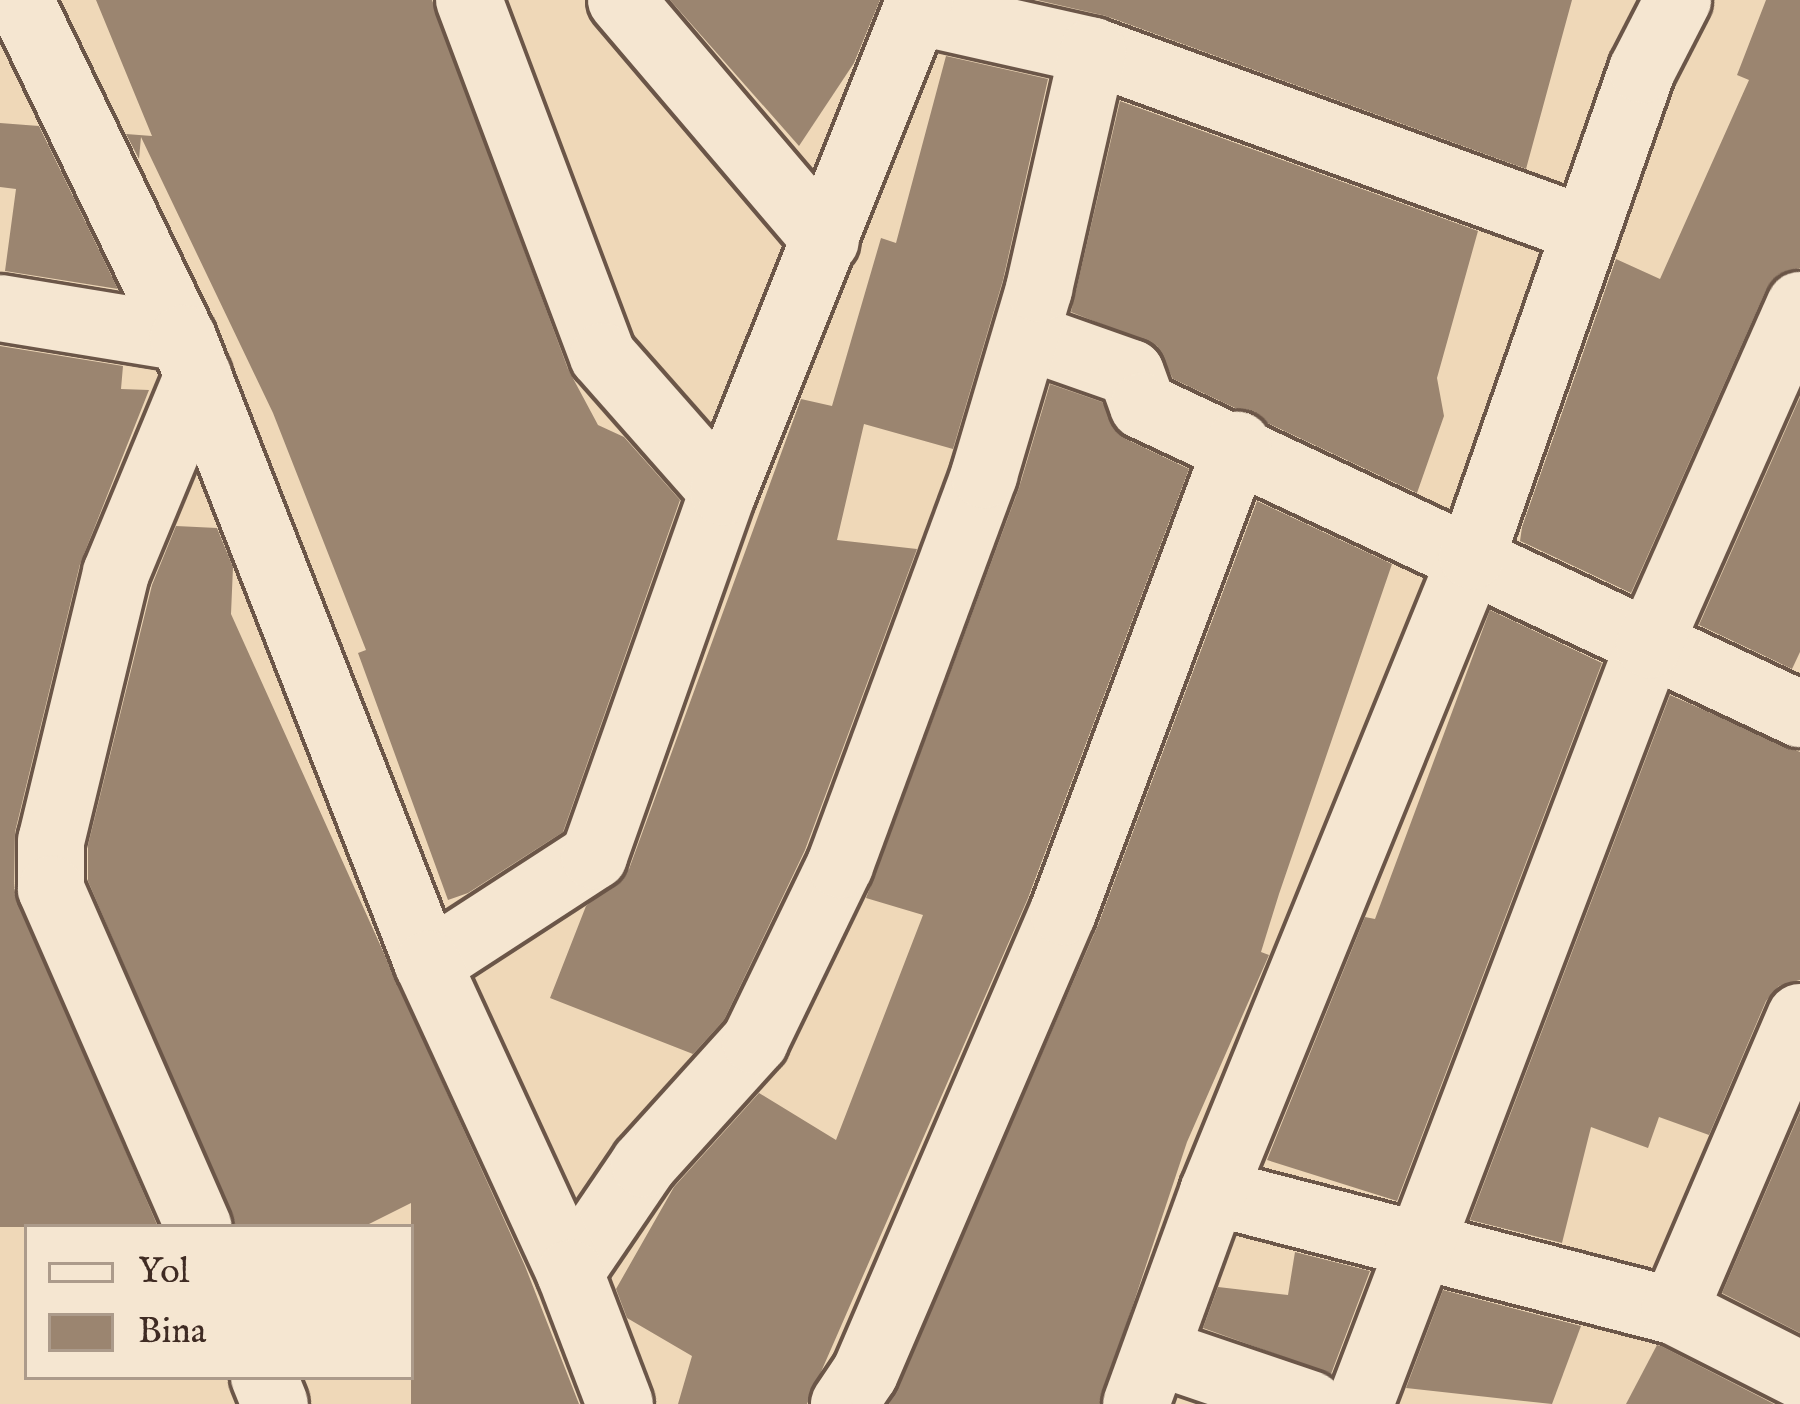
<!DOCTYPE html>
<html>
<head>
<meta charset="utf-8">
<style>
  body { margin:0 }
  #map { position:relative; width:1800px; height:1404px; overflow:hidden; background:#efd8b8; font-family:"IM FELL English",serif }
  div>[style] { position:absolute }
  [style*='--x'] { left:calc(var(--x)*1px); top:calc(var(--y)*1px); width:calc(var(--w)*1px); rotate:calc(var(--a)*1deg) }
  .building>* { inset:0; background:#9b8570 }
  .roads { filter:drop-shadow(3px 0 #6b5648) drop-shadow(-3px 0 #6b5648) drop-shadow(0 3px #6b5648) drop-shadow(0 -3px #6b5648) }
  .street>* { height:66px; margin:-33px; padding:0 33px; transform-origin:33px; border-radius:33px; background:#f5e6d1 }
  .secondary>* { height:66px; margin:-33px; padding:0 33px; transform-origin:33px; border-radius:33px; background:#f5e6d1 }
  span { translate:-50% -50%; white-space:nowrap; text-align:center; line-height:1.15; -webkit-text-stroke:9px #f5e6d1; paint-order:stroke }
  .legend { position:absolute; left:24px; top:1224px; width:390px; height:156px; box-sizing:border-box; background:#f5e6d1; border:3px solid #ac9b8b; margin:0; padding:15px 21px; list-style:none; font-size:36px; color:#3f2b23 }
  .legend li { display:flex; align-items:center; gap:24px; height:60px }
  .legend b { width:60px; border:3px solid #ac9b8b }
</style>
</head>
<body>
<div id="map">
  <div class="building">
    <div style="clip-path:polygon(96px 0,432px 0,568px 369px,598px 425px,624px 437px,680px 500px,563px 832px,468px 893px,448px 900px,358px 653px,366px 650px,273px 413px,141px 137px,139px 159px,126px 134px,152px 136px)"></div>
    <div style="clip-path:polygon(670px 0,880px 0,854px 63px,799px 146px)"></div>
    <div style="clip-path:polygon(1037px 0,1572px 0,1526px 169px,1106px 16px)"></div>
    <div style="clip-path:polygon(1766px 0,1800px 0,1800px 268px,1779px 274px,1766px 290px,1631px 593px,1520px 541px,1522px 527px,1616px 259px,1660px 279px,1749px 80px,1737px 75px)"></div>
    <div style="clip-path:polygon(946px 56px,1048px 79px,1003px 280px,953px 449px,864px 424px,837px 540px,917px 549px,805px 850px,724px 1020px,693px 1054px,550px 998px,586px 906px,629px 869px,801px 399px,832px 406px,881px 238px,896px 243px)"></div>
    <div style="clip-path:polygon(1120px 101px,1478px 231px,1437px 378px,1444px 416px,1417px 493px,1173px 379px,1157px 346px,1071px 312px)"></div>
    <div style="clip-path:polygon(0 123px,39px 126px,118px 289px,5px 271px,16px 189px,0 187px)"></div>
    <div style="clip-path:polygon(0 346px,123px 366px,121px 389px,149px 390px,80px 564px,15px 832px,14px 889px,158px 1227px,0 1227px)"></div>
    <div style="clip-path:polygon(1050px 384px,1102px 402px,1126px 439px,1189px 469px,1028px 898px,807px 1404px,678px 1404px,692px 1356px,627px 1318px,616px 1289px,674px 1187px,759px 1093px,836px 1140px,923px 915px,866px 898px,1019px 488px)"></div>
    <div style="clip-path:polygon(1800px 397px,1800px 652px,1792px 669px,1699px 625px)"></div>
    <div style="clip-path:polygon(1257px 501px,1392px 564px,1279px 894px,1261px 952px,1269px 955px,1187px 1142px,1100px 1404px,889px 1404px,1098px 925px)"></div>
    <div style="clip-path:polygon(176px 526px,217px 528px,233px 567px,231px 614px,525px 1266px,579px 1404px,411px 1404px,411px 1203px,363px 1227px,236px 1227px,88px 881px,88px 845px,152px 585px)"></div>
    <div style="clip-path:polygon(1490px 610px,1602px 663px,1397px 1201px,1267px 1160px,1365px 917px,1375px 919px)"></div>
    <div style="clip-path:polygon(1670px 695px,1800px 752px,1800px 980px,1779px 986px,1766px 1001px,1709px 1135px,1659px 1117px,1648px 1148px,1591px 1127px,1562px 1243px,1470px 1220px)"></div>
    <div style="clip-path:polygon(1800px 1112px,1800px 1333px,1722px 1293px)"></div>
    <div style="clip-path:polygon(1295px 1252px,1370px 1271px,1331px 1374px,1203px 1328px,1218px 1287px,1288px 1295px)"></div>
    <div style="clip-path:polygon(1443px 1290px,1581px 1326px,1552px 1404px,1406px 1388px)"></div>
    <div style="clip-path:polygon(1657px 1345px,1661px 1346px,1774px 1404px,1626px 1404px)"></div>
  </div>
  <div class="roads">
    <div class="street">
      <div style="--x:469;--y:0;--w:380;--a:69.4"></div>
      <div style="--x:603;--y:356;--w:181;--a:48.6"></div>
      <div style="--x:621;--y:0;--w:316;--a:49.6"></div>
      <div style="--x:916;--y:11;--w:181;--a:12.7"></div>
      <div style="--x:1093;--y:51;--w:524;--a:19.99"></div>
      <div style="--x:0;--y:308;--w:185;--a:9.3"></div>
      <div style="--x:1026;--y:336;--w:111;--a:19.4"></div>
      <div style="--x:1131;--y:373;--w:35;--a:70"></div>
      <div style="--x:1143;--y:406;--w:726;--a:25.12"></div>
      <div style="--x:198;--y:375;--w:214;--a:112.5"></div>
      <div style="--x:116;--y:573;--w:276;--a:103.6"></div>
      <div style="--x:51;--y:841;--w:48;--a:90"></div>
      <div style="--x:51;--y:889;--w:369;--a:66.4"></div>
      <div style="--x:428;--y:964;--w:198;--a:-33"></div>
      <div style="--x:594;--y:856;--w:386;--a:-70.5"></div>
      <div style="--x:723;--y:492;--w:530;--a:-68.18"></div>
      <div style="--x:1213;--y:1192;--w:476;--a:14.5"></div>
      <div style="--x:1674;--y:1311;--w:141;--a:26.9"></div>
      <div style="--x:570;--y:1273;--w:132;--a:-55.8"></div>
      <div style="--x:644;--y:1164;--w:166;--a:-47.9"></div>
      <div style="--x:755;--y:1041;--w:195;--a:-64.2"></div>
      <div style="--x:840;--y:865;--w:416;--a:-69.7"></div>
      <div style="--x:984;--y:475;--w:194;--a:-73.5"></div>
      <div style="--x:1039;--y:289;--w:244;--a:-77.2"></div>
      <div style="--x:1674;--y:1311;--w:320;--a:-66.8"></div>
      <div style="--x:1157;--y:1352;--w:162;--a:18.8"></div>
      <div style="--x:264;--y:1377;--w:29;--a:68"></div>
      <div style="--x:844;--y:1404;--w:37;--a:-56"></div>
      <div style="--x:865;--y:1373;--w:502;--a:-66.76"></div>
      <div style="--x:1063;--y:912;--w:499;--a:-69.5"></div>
      <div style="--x:1136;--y:1404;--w:226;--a:-70"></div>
      <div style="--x:1213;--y:1192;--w:687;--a:-67.84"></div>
      <div style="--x:1472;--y:556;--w:515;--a:-70.72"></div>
      <div style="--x:1642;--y:70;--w:79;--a:-62.8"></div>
      <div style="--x:1360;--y:1404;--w:812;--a:-69.15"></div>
      <div style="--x:1649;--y:645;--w:372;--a:-66.1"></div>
    </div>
    <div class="secondary">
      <div style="--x:20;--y:0;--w:375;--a:64.3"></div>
      <div style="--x:183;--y:338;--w:672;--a:68.63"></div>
      <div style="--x:428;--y:964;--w:340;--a:65.3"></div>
      <div style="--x:570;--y:1273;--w:140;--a:69.1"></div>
    </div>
  </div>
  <ul class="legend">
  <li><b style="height:15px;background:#f5e6d1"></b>Yol</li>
  <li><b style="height:33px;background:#9b8570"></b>Bina</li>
  </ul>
</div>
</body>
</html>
